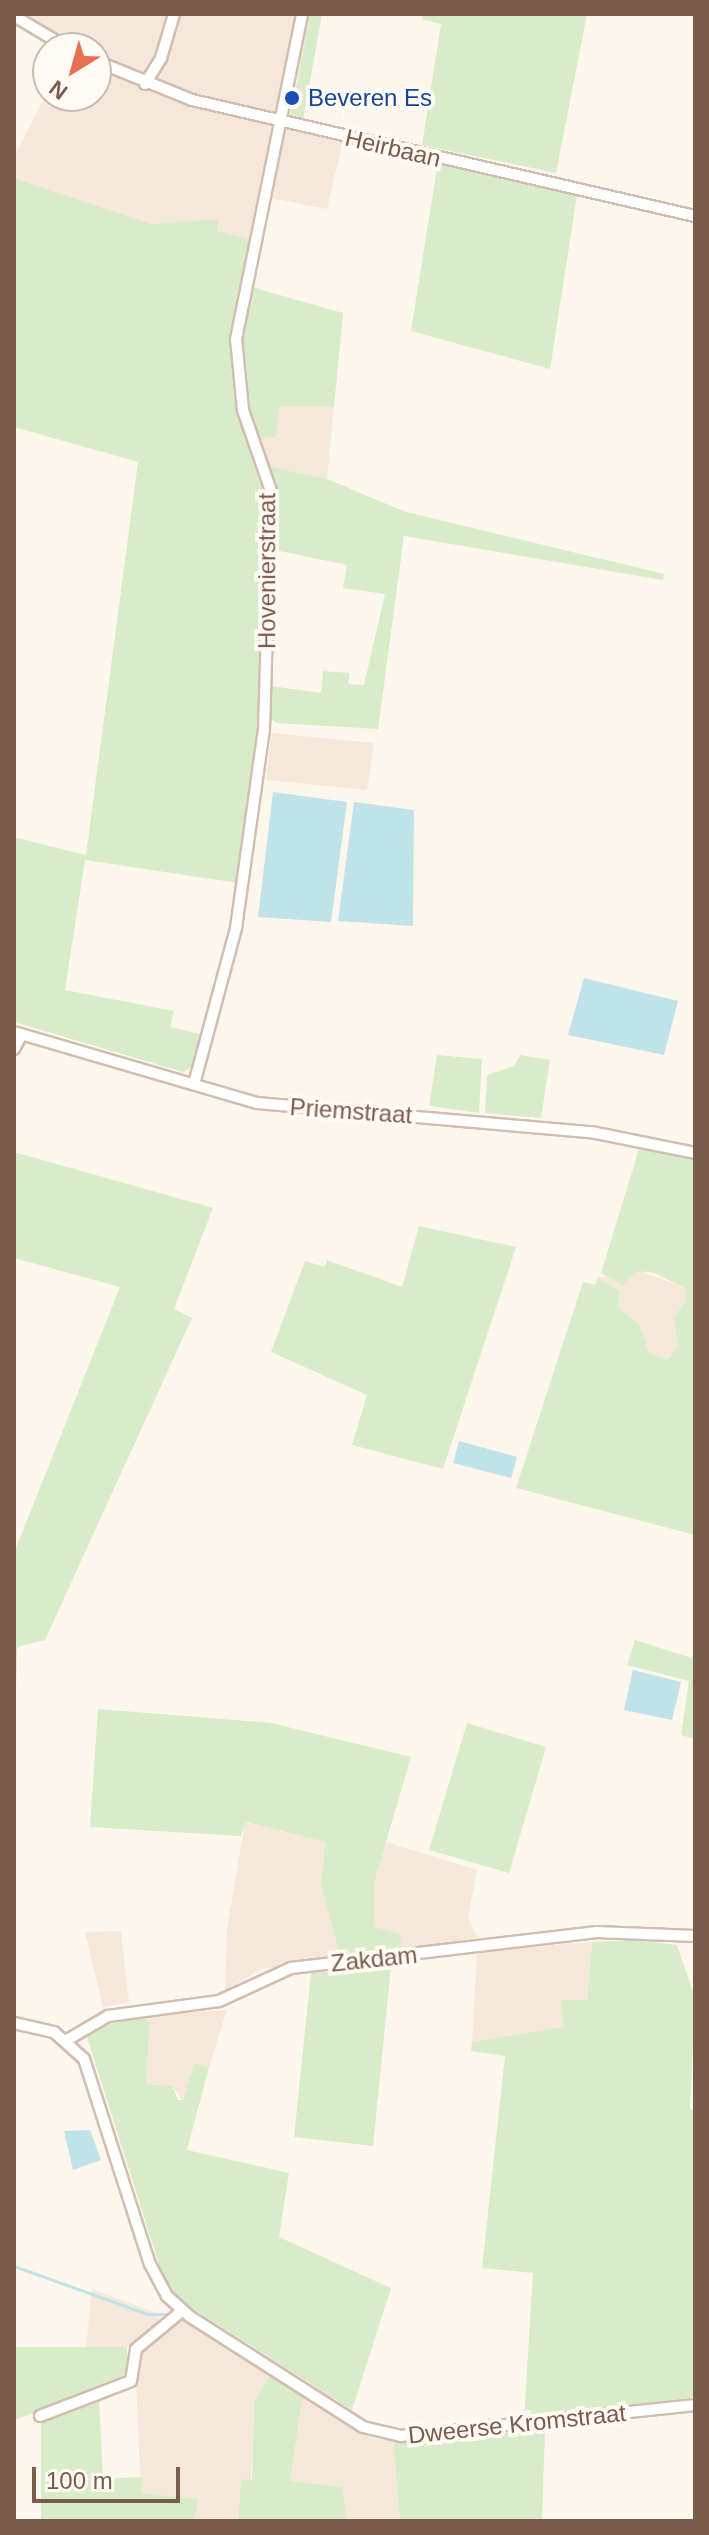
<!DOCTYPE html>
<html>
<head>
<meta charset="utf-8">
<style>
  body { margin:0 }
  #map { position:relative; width:709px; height:2535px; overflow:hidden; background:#fdf6ec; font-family:Helvetica,sans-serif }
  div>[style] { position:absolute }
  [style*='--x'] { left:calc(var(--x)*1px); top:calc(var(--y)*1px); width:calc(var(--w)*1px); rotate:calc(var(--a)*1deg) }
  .residential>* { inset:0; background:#f5e8da }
  .green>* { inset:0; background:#d8ecc9 }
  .water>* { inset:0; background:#bfe3e8 }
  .stream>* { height:3px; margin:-1.5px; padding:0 1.5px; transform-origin:1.5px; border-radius:1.5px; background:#bfe3e8 }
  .roads { filter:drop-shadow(2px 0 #d1beb0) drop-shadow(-2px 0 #d1beb0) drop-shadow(0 2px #d1beb0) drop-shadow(0 -2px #d1beb0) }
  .street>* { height:10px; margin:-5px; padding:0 5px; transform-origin:5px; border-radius:5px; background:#fff }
  .dots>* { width:22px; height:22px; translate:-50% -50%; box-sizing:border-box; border:4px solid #fffaf3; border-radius:50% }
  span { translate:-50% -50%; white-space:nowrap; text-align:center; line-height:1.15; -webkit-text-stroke:8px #fffaf3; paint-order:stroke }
  .transit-label { font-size:24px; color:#164399 }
  .left { translate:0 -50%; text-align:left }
  .street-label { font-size:24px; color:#7a5c4d }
  .frame { position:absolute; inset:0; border:16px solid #7a5c4d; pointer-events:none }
  .north { position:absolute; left:32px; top:32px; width:80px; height:80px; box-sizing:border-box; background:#fffaf3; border:2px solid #cabbb1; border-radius:50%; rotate:217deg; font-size:22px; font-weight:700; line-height:32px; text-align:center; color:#7a5c4d }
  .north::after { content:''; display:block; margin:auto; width:28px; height:36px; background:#e76f51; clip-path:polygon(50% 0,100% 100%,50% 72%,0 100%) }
  .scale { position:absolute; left:32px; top:2467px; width:148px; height:36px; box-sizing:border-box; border:4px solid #7a5c4d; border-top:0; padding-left:10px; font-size:24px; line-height:28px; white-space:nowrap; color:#7a5c4d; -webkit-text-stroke:6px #fffaf3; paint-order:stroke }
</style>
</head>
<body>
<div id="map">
  <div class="residential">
    <div style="clip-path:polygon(22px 14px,310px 14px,287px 128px,343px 141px,327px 209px,270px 198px,265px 219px,249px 239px,216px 231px,219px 220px,151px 224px,14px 178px,14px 157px,48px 91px,48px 96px,96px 96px,96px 48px,58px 48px,18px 25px)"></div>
    <div style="clip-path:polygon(280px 406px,334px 407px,327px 479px,267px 466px,253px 435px)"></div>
    <div style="clip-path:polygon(272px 733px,374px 743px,367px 790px,266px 780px)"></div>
    <div style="clip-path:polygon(638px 1270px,685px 1288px,685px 1302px,674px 1317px,678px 1346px,668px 1361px,649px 1353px,640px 1325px,618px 1307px,620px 1294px,598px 1278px)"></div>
    <div style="clip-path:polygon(245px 1822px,325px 1842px,321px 1884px,341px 1960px,261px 1969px,225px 1991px,227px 1929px)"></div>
    <div style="clip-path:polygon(386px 1842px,477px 1870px,468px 1918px,478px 1937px,402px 1952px,374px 1928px,374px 1883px)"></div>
    <div style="clip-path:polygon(121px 1931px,129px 2002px,103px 2007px,85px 1932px)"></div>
    <div style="clip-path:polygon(592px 1942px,587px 2001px,565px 2027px,472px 2042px,477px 1951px)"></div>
    <div style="clip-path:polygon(227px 2010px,209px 2067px,194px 2063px,183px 2100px,172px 2086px,146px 2084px,150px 2022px,139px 2016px)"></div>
    <div style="clip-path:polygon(92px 2289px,160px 2314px,155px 2331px,127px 2347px,86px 2347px)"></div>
    <div style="clip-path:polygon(182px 2320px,270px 2376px,254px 2402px,251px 2480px,241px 2479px,238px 2521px,195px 2521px,198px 2499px,141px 2493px,135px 2361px,142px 2345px)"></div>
    <div style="clip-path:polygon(303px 2397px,372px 2438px,393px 2441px,400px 2521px,347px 2521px,342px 2487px,290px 2481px)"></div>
  </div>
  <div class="green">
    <div style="clip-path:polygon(310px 14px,322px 14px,303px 120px,290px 118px)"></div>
    <div style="clip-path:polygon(423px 14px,587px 14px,556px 173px,422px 145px,441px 24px,422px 19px)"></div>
    <div style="clip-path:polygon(438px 162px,577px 195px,550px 369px,411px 331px)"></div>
    <div style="clip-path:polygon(14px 178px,151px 224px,219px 219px,217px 231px,249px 239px,230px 351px,246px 441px,267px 504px,261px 708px,238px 883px,85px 860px,65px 990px,174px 1011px,170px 1027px,204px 1035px,196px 1065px,183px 1072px,14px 1022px,14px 837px,86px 855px,138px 462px,14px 427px)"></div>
    <div style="clip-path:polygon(248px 286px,343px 313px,334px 407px,280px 406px,275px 438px,253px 435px,240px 369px)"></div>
    <div style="clip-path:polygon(267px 466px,327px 479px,406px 512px,664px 574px,663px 580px,404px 536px,378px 729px,277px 723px,271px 719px,271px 686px,321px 693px,323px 671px,350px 673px,348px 684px,364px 685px,385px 594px,343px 588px,347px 565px,275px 550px,275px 502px)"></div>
    <div style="clip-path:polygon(437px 1055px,482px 1059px,479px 1113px,429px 1106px)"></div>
    <div style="clip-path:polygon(520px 1055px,550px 1060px,541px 1118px,485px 1113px,487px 1075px,514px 1066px)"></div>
    <div style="clip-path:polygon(640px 1146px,695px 1158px,695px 1535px,516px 1488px,583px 1282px,595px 1285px,598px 1278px,620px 1291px,618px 1307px,640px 1325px,649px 1353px,668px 1360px,678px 1346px,674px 1317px,685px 1302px,685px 1288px,654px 1273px,638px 1271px,623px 1285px,601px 1273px)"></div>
    <div style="clip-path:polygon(14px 1152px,213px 1208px,174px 1309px,192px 1318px,45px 1640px,17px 1647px,14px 1790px,14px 1553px,120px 1287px,14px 1258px)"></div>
    <div style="clip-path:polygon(419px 1226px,516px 1247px,443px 1469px,352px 1445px,367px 1395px,271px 1352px,305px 1261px,325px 1267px,327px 1260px,402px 1287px)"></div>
    <div style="clip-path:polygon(635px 1640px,692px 1658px,695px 1643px,695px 1739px,681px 1735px,689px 1681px,627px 1665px)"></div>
    <div style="clip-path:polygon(98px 1709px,271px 1723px,411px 1757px,374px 1883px,374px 1927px,400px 1934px,402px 1952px,341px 1960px,321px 1884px,325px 1842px,246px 1822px,241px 1836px,90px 1827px)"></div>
    <div style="clip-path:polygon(467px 1723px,546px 1747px,509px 1873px,429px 1850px)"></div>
    <div style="clip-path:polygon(636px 1940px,677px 1945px,695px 1998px,690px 2109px,695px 2110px,695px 2397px,524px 2421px,533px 2273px,482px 2268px,505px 2056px,471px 2051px,472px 2042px,564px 2027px,561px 2000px,587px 2000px,592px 1942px)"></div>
    <div style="clip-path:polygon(391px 1967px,373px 2146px,294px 2137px,311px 1973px)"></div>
    <div style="clip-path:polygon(139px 2016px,150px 2022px,146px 2084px,172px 2086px,178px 2100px,183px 2100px,194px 2063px,209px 2067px,187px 2150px,289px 2173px,279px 2237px,391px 2288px,352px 2410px,181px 2301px,163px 2277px,87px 2037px,93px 2029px)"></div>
    <div style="clip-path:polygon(14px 2347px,127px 2347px,128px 2371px,114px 2383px,14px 2420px)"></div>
    <div style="clip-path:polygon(270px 2376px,303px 2397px,290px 2481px,342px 2487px,347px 2521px,238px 2521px,241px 2479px,252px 2480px,254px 2402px)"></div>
    <div style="clip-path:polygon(99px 2399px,103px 2479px,142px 2477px,141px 2493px,198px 2499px,195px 2521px,41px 2521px,41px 2419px)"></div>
    <div style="clip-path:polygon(545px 2429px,542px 2521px,400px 2521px,393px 2441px)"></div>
  </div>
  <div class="water">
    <div style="clip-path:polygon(273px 792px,347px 802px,331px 922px,258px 917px)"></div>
    <div style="clip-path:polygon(354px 802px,414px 810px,413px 926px,338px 921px)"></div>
    <div style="clip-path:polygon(584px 978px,678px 1001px,664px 1055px,568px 1035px)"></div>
    <div style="clip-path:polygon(459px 1441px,517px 1457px,511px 1478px,453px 1463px)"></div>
    <div style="clip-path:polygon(633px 1670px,681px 1682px,672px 1720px,624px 1710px)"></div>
    <div style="clip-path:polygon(90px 2130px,101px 2160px,73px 2170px,64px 2131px)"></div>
  </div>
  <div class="stream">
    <div style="--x:14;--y:2266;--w:141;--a:19.8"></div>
    <div style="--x:147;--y:2314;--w:22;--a:0"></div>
  </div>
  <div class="roads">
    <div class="street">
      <div style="--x:14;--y:16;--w:63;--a:30.7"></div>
      <div style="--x:96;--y:61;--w:104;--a:22.1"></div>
      <div style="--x:192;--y:100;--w:516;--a:12.99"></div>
      <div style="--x:145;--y:84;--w:31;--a:-58"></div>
      <div style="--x:161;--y:58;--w:46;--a:-73.5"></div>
      <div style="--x:14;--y:1032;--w:253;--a:16.3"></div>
      <div style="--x:257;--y:1103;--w:335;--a:5"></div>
      <div style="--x:591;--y:1132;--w:106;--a:11.4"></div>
      <div style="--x:14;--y:1049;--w:15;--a:-62"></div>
      <div style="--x:194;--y:1084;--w:162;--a:-74.9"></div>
      <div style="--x:236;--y:928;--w:201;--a:-82"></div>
      <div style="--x:264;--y:729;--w:238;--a:-88.3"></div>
      <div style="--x:271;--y:491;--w:86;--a:-109.1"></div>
      <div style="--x:243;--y:410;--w:71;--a:-95.6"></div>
      <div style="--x:236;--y:339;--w:332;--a:-78.5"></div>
      <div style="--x:14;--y:2023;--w:41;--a:12.7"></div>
      <div style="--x:54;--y:2032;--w:40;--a:42"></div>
      <div style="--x:84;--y:2059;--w:215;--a:72.2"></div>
      <div style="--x:150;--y:2264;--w:36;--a:62"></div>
      <div style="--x:167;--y:2296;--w:30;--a:42"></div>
      <div style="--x:189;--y:2316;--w:206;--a:32.5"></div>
      <div style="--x:363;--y:2427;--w:39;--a:13"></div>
      <div style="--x:401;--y:2436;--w:296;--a:-6"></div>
      <div style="--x:67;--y:2040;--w:48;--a:-30.3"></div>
      <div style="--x:108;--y:2016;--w:112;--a:-7.7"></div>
      <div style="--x:219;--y:2001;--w:79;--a:-24.6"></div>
      <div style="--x:291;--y:1968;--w:308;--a:-6.7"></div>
      <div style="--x:597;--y:1932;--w:98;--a:2.3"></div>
      <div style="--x:40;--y:2416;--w:97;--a:-21"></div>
      <div style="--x:131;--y:2381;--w:32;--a:-81"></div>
      <div style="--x:136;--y:2349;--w:60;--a:-39.6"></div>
    </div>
  </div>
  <div class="dots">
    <div style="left:292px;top:98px;background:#1a4fb4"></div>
  </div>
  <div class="transit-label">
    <span class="left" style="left:308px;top:98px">Beveren Es</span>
  </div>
  <div class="street-label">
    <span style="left:393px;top:148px;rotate:13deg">Heirbaan</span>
    <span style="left:267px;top:571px;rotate:-90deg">Hovenierstraat</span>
    <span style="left:351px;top:1111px;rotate:4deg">Priemstraat</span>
    <span style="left:374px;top:1959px;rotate:-6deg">Zakdam</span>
    <span style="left:517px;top:2424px;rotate:-6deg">Dweerse Kromstraat</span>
  </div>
  <div class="frame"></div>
  <div class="north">N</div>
  <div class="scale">100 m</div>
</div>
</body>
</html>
